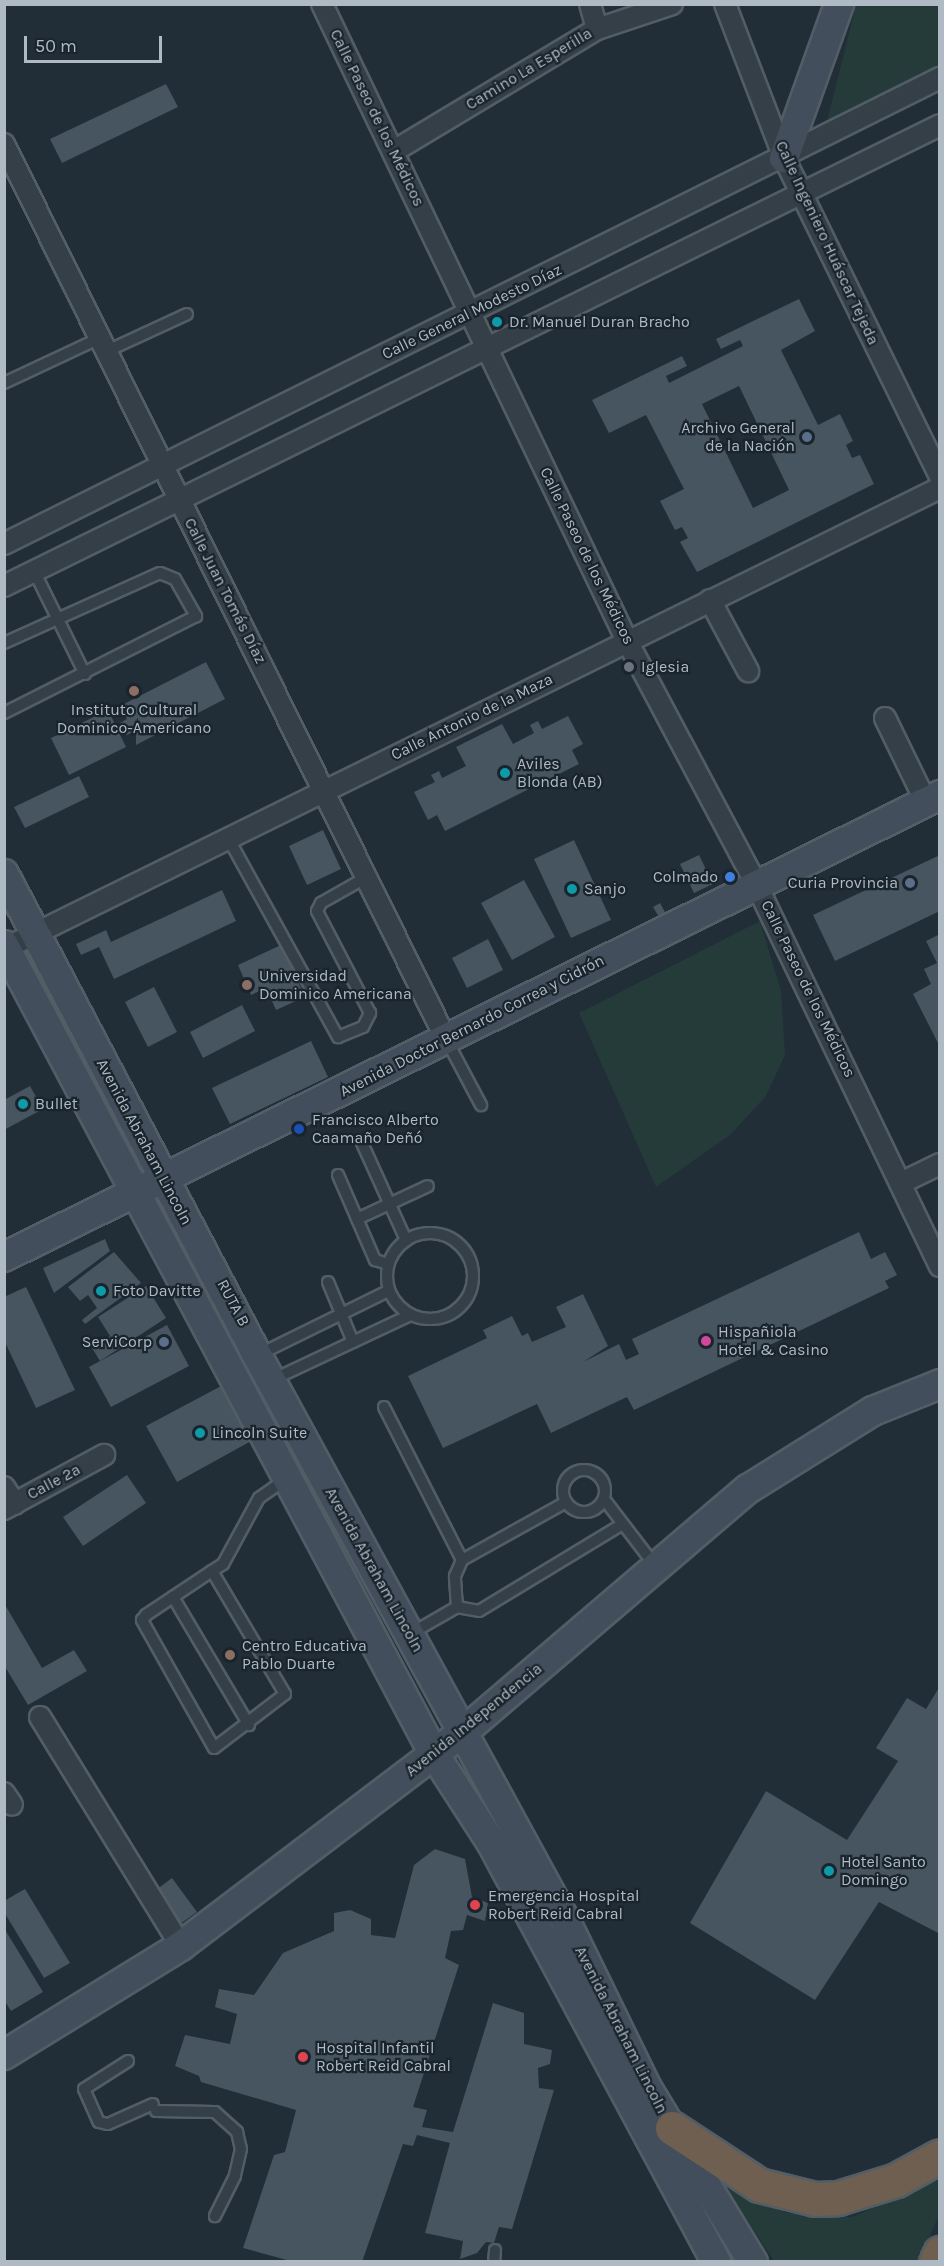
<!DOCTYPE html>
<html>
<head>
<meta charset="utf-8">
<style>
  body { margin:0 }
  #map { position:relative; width:944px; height:2266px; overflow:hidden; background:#212d37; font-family:Karla,sans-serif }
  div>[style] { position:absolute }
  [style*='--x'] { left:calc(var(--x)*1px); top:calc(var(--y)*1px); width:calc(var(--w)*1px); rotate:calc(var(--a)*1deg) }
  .green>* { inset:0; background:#243b3a }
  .building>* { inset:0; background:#475561 }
  .roads { filter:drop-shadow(2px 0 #525d66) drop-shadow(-2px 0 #525d66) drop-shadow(0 2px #525d66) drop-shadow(0 -2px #525d66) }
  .lane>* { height:10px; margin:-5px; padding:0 5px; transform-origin:5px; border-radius:5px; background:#343f48 }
  .lane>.ring { margin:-5px; padding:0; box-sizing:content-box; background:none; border:10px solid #343f48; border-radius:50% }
  .street>* { height:20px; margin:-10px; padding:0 10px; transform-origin:10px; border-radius:10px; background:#343f48 }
  .secondary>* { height:28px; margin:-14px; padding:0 14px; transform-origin:14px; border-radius:14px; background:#424e5b }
  .highway>* { height:33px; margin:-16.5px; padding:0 16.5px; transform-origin:16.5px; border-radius:16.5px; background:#6e5f51 }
  .dots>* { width:16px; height:16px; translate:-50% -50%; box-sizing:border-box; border:3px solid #1a242c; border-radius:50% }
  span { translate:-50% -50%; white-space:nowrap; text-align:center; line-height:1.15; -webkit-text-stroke:4.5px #1a242c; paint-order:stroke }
  .street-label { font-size:16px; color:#afbac5 }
  .poi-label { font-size:16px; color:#afbac5 }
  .left { translate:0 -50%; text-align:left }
  .right { translate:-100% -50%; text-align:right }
  .frame { position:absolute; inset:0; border:6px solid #afbac5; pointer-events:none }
  .scale { position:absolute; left:24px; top:36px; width:138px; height:27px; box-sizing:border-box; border:3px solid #afbac5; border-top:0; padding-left:8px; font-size:18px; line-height:21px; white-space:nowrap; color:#afbac5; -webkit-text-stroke:4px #1a242c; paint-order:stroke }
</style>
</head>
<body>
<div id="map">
  <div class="green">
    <div style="clip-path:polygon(856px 5px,939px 5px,939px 70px,825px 129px)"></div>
    <div style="clip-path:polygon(760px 921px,781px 991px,785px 1055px,766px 1096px,730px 1135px,656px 1187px,579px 1013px)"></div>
    <div style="clip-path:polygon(939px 2180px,939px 2215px,919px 2261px,774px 2261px,726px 2188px,787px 2213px,852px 2217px)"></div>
  </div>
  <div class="building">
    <div style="clip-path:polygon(166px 84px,178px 107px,62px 163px,50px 139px)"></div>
    <div style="clip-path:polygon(evenodd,799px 299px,815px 331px,781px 350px,818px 425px,840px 414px,853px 441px,846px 445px,852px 458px,860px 455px,874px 484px,697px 572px,680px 542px,688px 538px,682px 527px,675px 530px,660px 501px,684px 489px,646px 415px,609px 433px,592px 400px,682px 356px,687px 366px,666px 376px,669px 383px,743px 346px,740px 340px,721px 349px,716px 339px,799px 299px,739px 386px,789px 490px,753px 508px,702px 404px,739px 386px)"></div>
    <div style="clip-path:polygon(206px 662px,225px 699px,136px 745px,136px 732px,126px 735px,120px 723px,127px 719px,120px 706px)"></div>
    <div style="clip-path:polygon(108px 710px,126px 747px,69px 775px,51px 738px)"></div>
    <div style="clip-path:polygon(568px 716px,583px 744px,572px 750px,579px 764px,445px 831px,437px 815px,428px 820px,414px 792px,435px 782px,431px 775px,439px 771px,442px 778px,466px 766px,456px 747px,502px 724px,513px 744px,534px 733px,530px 725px,538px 721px,542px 729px)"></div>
    <div style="clip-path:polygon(79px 776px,89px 797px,25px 828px,14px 807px)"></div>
    <div style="clip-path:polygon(323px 830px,341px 869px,307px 885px,289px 846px)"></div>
    <div style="clip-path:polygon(574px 840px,611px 920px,571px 938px,534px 859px)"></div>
    <div style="clip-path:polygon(699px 855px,713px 884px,694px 893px,680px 864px)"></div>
    <div style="clip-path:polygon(940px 855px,940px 911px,835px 961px,813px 915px)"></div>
    <div style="clip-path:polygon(524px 880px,555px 937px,512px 960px,481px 903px)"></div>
    <div style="clip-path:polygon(222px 890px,236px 921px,114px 979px,99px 947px,81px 955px,76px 944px,106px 930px,111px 942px)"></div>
    <div style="clip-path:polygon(660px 903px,666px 914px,659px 917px,653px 907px)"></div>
    <div style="clip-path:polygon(940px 934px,940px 1047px,913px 994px,931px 984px,924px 969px,937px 963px,926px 941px)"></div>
    <div style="clip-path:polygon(488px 939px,503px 970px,467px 988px,452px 958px)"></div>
    <div style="clip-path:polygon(281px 945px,305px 997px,276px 1010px,266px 988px,251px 995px,238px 965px)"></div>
    <div style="clip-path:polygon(154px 987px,177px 1032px,148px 1047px,125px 1002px)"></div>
    <div style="clip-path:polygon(242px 1005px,255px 1031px,203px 1058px,190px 1032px)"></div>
    <div style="clip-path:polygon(311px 1041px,328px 1077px,230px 1124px,212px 1088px)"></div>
    <div style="clip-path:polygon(30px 1086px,43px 1109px,4px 1130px,4px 1100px)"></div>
    <div style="clip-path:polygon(859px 1232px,871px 1259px,885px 1252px,897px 1275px,885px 1281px,889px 1288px,634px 1410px,627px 1397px,551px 1433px,537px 1404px,443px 1448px,408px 1376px,487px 1338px,483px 1330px,512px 1316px,522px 1336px,528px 1333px,532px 1342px,566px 1327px,556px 1307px,583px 1294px,608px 1346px,583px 1362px,619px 1344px,626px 1360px,639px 1354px,632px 1339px)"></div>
    <div style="clip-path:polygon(105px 1239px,110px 1251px,54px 1293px,43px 1268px)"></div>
    <div style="clip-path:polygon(114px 1252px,141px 1283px,85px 1324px,82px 1320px,97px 1308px,88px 1295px,80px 1301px,68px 1287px)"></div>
    <div style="clip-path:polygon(146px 1286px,166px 1318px,100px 1361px,92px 1348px,110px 1336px,98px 1317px)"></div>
    <div style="clip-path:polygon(26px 1287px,75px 1390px,36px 1408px,4px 1340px,4px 1297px)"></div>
    <div style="clip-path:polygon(167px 1325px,189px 1366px,111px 1407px,89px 1367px)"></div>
    <div style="clip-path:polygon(223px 1385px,253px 1440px,177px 1482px,146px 1426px)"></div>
    <div style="clip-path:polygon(127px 1475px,146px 1503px,83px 1546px,63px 1517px)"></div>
    <div style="clip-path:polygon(4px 1603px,42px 1668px,74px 1650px,87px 1671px,28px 1705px,4px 1665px)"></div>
    <div style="clip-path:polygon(940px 1686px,940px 1934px,879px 1902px,815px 2000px,690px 1923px,766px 1791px,847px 1840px,898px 1761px,876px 1748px,907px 1698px,926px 1709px)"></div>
    <div style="clip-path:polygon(435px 1849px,465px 1859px,472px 1897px,488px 1903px,485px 1921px,467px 1915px,463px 1930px,451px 1931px,445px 1958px,459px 1965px,413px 2107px,427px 2110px,422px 2127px,453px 2132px,493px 2003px,524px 2013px,524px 2044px,552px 2050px,550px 2064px,538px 2068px,539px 2088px,554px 2090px,512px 2229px,499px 2227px,494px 2243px,486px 2242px,477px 2253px,460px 2259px,463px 2241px,425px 2233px,450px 2143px,417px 2135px,413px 2146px,403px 2144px,362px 2262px,294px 2262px,243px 2248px,274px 2155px,285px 2152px,296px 2110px,201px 2082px,199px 2076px,175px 2066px,185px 2035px,230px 2044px,237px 2014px,215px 2007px,219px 1989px,254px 1995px,283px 1953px,334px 1931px,334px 1913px,350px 1910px,371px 1919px,371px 1935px,395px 1938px,414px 1865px)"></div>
    <div style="clip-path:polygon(172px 1878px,197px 1912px,176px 1927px,152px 1893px)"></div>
    <div style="clip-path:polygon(25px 1889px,70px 1963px,44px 1978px,4px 1912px,4px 1901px)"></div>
    <div style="clip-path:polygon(4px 1928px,43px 1992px,11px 2011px,4px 2000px)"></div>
  </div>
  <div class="roads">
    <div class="lane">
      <div style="--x:107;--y:351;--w:88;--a:-24.8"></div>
      <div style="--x:4;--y:383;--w:106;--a:-25.1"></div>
      <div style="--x:34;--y:571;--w:115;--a:63.7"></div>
      <div style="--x:4;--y:643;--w:171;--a:-24.2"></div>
      <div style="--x:160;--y:573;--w:16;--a:22"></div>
      <div style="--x:175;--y:579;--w:43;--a:60.4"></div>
      <div style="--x:196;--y:616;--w:215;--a:153.2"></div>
      <div style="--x:227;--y:836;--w:230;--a:61.1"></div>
      <div style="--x:338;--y:1037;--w:27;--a:-22"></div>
      <div style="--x:363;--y:1027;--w:16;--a:-63"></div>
      <div style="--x:370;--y:1013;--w:115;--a:-117.5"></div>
      <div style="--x:317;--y:911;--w:9;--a:-63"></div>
      <div style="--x:321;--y:903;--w:53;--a:-29.5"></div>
      <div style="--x:446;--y:1039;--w:75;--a:62.1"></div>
      <div style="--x:362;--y:1143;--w:107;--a:65.6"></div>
      <div style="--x:338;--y:1175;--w:93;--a:66.5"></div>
      <div style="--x:375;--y:1260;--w:14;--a:17"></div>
      <div style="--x:357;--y:1219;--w:78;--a:-24.9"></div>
      <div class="ring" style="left:387px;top:1233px;width:76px;height:76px"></div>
      <div style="--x:328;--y:1282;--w:65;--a:67.4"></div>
      <div style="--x:258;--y:1355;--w:145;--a:-26.2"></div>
      <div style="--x:272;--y:1380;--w:153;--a:-25.2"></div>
      <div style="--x:384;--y:1407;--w:172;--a:63"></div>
      <div class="ring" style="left:563px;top:1470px;width:32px;height:32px"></div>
      <div style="--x:604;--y:1499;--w:86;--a:52.6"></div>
      <div style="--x:212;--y:1571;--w:143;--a:59.3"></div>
      <div style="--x:285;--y:1694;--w:89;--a:142.7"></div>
      <div style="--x:214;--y:1748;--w:147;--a:-119.4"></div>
      <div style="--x:142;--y:1620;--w:6;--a:-51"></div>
      <div style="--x:146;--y:1615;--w:79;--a:-33.7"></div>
      <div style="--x:212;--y:1571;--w:13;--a:-32"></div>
      <div style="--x:223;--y:1564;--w:75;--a:-61.4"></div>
      <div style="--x:259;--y:1498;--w:32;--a:-35"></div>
      <div style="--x:173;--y:1597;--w:149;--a:59.3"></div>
      <div style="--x:457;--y:1607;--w:22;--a:10"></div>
      <div style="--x:479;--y:1611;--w:166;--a:-31.2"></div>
      <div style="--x:410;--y:1634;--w:54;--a:-29.9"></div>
      <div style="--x:457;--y:1607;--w:31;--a:-94"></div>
      <div style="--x:455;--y:1576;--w:17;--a:-66"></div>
      <div style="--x:462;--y:1560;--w:119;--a:-29.1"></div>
      <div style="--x:128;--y:2061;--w:52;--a:147.5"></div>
      <div style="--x:84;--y:2089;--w:36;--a:66"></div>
      <div style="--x:99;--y:2122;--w:9;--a:13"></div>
      <div style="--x:108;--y:2124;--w:49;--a:-24"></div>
      <div style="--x:156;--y:2111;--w:59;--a:1"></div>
      <div style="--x:215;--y:2112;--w:30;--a:42"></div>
      <div style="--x:237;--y:2132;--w:17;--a:77"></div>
      <div style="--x:241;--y:2149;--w:28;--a:103"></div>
      <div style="--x:235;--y:2176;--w:45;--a:116.6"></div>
      <div style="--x:494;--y:2262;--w:12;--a:-85"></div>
    </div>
    <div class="street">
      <div style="--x:322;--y:4;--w:706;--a:64.41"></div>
      <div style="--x:627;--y:641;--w:275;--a:62"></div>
      <div style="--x:756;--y:884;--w:424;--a:64.3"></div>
      <div style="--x:590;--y:4;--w:26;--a:74"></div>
      <div style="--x:725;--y:4;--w:165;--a:69"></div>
      <div style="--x:784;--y:158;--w:355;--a:63.9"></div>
      <div style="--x:4;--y:144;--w:998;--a:63.72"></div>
      <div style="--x:394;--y:151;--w:237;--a:-31"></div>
      <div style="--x:597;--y:29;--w:79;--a:-18.4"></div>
      <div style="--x:4;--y:544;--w:1046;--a:-26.47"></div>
      <div style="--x:4;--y:586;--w:1043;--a:-26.22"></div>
      <div style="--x:710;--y:600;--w:81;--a:61.8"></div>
      <div style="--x:885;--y:718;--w:93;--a:64"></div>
      <div style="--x:6;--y:948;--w:1041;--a:-26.22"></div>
      <div style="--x:903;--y:1182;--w:41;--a:-25.9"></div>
      <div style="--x:4;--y:1487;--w:20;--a:57"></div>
      <div style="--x:4;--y:1509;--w:114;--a:-28.4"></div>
      <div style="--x:40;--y:1717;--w:269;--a:58.4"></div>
      <div style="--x:4;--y:1793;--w:14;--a:56"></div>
    </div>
    <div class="secondary">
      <div style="--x:784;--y:158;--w:164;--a:-70.3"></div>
      <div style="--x:4;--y:874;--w:543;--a:62.26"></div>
      <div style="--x:257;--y:1355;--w:643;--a:61.4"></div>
      <div style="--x:565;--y:1920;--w:187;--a:64"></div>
      <div style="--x:647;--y:2088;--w:204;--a:58.7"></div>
      <div style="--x:4;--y:945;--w:916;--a:62.01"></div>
      <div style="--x:434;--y:1754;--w:105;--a:57.1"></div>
      <div style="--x:491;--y:1842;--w:476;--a:61.8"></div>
      <div style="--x:4;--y:1257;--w:1044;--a:-26.27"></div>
      <div style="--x:4;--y:2055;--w:208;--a:-31.6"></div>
      <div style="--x:181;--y:1946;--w:353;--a:-37.2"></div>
      <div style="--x:462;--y:1733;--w:376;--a:-40.5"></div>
      <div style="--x:748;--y:1489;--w:147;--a:-32"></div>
      <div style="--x:873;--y:1411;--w:72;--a:-21.9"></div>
    </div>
    <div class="highway">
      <div style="--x:672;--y:2128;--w:104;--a:33.2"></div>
      <div style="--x:759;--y:2185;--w:58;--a:14"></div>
      <div style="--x:815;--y:2199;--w:23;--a:-2"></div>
      <div style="--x:838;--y:2198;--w:61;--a:-17.2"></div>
      <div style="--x:896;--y:2180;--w:50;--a:-28.6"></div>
      <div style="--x:936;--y:2262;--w:10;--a:-66"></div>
    </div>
  </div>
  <div class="dots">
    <div style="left:497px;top:322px;background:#0f9aa8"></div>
    <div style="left:807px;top:437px;background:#5c6f8a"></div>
    <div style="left:629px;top:667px;background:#6b7280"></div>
    <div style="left:134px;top:691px;background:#8d6e63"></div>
    <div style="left:505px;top:773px;background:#0f9aa8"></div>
    <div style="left:730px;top:877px;background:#3f7fe0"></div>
    <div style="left:910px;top:883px;background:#5c6f8a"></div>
    <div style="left:572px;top:889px;background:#0f9aa8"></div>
    <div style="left:247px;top:985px;background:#8d6e63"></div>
    <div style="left:23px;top:1104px;background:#0f9aa8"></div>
    <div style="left:299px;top:1129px;background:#1a4fb4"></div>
    <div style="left:101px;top:1291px;background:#0f9aa8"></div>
    <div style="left:706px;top:1341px;background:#d1479c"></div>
    <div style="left:164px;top:1342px;background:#5c6f8a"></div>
    <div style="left:200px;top:1433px;background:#0f9aa8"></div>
    <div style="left:230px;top:1655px;background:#8d6e63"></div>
    <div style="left:829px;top:1871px;background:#0f9aa8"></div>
    <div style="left:475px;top:1905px;background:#e0444e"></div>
    <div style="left:303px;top:2057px;background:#e0444e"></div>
  </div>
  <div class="street-label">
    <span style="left:529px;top:69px;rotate:-31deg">Camino La Esperilla</span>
    <span style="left:377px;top:118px;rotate:64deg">Calle Paseo de los Médicos</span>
    <span style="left:827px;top:243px;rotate:65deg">Calle Ingeniero Huáscar Tejeda</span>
    <span style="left:472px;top:312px;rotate:-26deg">Calle General Modesto Díaz</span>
    <span style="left:587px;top:556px;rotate:64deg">Calle Paseo de los Médicos</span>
    <span style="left:225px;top:591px;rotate:63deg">Calle Juan Tomás Díaz</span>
    <span style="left:472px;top:717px;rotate:-26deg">Calle Antonio de la Maza</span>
    <span style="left:808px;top:989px;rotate:64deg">Calle Paseo de los Médicos</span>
    <span style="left:472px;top:1026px;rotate:-27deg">Avenida Doctor Bernardo Correa y Cidrón</span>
    <span style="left:144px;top:1142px;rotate:62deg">Avenida Abraham Lincoln</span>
    <span style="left:233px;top:1303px;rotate:62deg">RUTA B</span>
    <span style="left:54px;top:1482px;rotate:-28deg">Calle 2ª</span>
    <span style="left:374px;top:1570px;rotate:61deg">Avenida Abraham Lincoln</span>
    <span style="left:474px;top:1720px;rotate:-39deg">Avenida Independencia</span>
    <span style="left:621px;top:2030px;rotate:63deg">Avenida Abraham Lincoln</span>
  </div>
  <div class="poi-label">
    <span class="left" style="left:509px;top:322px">Dr. Manuel Duran Bracho</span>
    <span class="right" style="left:795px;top:437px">Archivo General<br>de la Nación</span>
    <span class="left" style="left:641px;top:667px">Iglesia</span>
    <span style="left:134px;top:719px">Instituto Cultural<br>Dominico-Americano</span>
    <span class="left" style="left:517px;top:773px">Aviles<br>Blonda (AB)</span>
    <span class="right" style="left:718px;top:877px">Colmado</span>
    <span class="right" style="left:898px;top:883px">Curia Provincia</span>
    <span class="left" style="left:584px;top:889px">Sanjo</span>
    <span class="left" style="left:259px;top:985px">Universidad<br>Dominico Americana</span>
    <span class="left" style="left:35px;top:1104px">Bullet</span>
    <span class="left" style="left:312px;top:1129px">Francisco Alberto<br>Caamaño Deñó</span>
    <span class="left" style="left:113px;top:1291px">Foto Davitte</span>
    <span class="left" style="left:718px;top:1341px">Hispañiola<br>Hotel &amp; Casino</span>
    <span class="right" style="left:152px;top:1342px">ServiCorp</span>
    <span class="left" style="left:212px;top:1433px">Lincoln Suite</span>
    <span class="left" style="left:242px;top:1655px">Centro Educativa<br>Pablo Duarte</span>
    <span class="left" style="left:841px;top:1871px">Hotel Santo<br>Domingo</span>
    <span class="left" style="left:488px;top:1905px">Emergencia Hospital<br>Robert Reid Cabral</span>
    <span class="left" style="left:316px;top:2057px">Hospital Infantil<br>Robert Reid Cabral</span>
  </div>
  <div class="frame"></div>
  <div class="scale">50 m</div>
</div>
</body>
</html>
